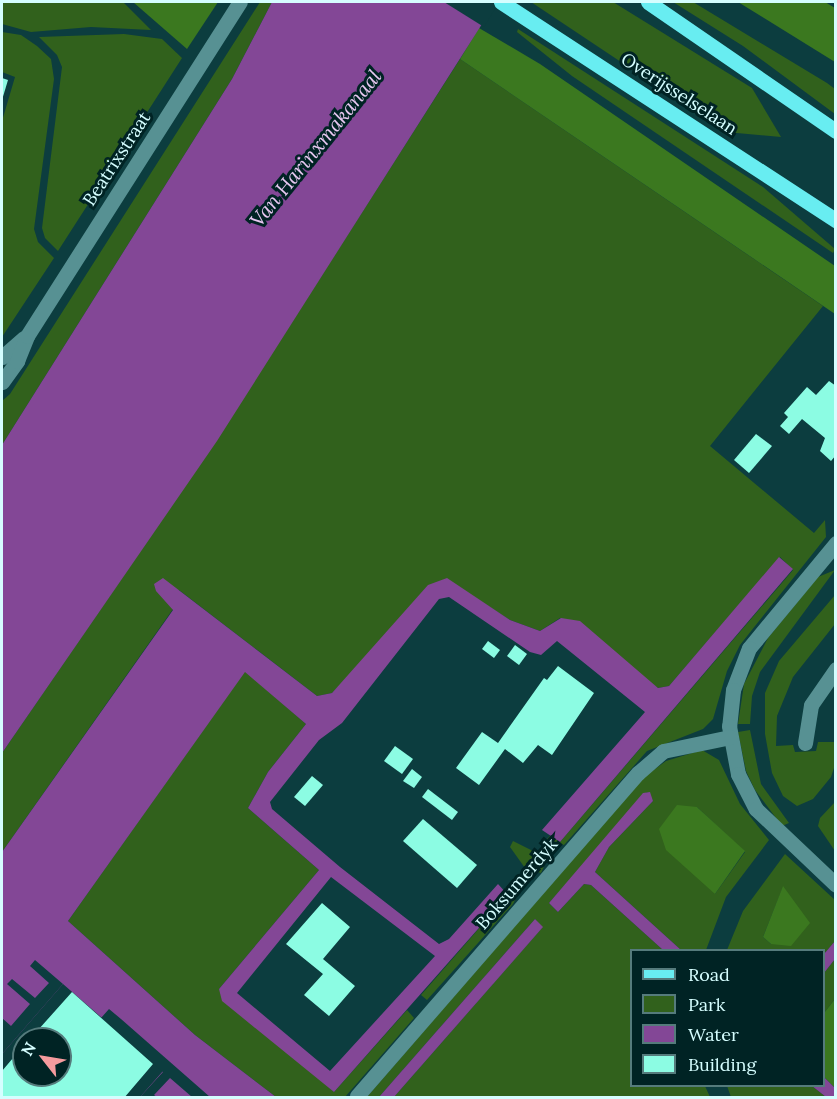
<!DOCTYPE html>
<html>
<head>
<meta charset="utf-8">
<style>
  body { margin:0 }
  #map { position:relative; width:837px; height:1099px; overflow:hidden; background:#0c3d3f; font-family:Lora,serif }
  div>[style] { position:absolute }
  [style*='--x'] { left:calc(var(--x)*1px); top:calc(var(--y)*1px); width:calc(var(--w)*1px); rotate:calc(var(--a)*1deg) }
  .green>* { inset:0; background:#31611c }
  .forest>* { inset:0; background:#3b781f }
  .water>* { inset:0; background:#834796 }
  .pier>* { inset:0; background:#0c3d3f }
  .building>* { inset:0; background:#8cfce3 }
  .minor>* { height:15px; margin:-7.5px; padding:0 7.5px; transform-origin:7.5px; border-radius:7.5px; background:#579193 }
  .major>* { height:15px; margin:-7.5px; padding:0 7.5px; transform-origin:7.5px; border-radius:7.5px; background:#68edf1 }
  span { translate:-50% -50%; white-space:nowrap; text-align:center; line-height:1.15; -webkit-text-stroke:6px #002324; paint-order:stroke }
  .street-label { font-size:18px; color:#d5feff }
  .water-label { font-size:20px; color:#e8c8f2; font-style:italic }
  .frame { position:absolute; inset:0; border:3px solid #d5feff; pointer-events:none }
  .legend { position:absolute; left:630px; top:949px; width:195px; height:138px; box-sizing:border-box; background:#002324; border:2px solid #557b7c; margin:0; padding:8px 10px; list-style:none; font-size:18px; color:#d5feff }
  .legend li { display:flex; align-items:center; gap:12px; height:30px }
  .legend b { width:30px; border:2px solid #557b7c }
  .north { position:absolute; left:12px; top:1027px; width:60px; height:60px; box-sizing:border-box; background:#002324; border:2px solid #557b7c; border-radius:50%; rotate:301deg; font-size:16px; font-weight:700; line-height:24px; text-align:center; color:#d5feff }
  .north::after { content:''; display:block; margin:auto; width:21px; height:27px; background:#f59b9e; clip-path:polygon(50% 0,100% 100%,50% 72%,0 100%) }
</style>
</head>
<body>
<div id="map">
  <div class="green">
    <div style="clip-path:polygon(2px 2px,123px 2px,151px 30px,91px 27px,31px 32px,2px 24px)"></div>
    <div style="clip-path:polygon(260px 2px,272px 2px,232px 79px,2px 445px,2px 401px,10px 394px)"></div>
    <div style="clip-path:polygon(531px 2px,613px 2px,752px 88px,781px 137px,726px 132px)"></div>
    <div style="clip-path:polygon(673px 2px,693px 2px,827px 83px,835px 89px,835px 114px,743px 46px)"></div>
    <div style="clip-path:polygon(518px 29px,763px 187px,835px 249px,833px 253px,572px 76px,517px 32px)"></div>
    <div style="clip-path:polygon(2px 32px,21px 35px,37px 46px,51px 59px,54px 79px,34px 229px,38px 242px,54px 258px,2px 337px,2px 121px,15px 77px,2px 72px)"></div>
    <div style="clip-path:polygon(124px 34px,162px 39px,182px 58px,58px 251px,45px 238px,42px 228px,62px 67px,57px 55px,39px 37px)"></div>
    <div style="clip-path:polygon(460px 59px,823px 306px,710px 446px,814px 533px,825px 520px,826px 537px,740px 645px,727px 671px,713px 719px,703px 729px,647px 751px,564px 845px,546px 840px,550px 836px,560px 842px,793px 570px,780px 557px,669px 686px,658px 688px,560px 618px,540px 631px,510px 620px,446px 579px,332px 693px,317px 696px,179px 590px,173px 609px,2px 852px,2px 753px,216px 441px)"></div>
    <div style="clip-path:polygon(835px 570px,760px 672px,752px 696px,750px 724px,738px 724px,744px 684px,768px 638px,818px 577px)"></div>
    <div style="clip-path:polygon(835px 595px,835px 624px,793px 677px,777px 716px,776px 746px,793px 745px,795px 752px,816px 751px,818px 742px,834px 742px,835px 728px,835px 765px,831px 777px,813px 799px,797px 806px,783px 796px,772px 773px,765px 734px,765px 693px,779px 661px)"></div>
    <div style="clip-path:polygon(245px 671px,306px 724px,268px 772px,248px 808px,319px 870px,219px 989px,334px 1092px,407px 1010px,414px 1018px,345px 1097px,276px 1097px,195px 1035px,68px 921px)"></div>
    <div style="clip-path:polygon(750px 730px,761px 784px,789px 823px,782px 826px,755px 790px,746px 771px,738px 732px)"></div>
    <div style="clip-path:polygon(evenodd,702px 750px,719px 760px,740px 804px,769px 840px,726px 897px,706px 950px,681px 950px,595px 872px,609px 847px,653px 801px,647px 792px,549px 903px,558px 912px,584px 884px,591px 885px,663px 950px,632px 950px,632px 1086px,705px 1086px,710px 1097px,394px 1097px,542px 928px,535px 919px,379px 1097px,366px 1098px,644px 777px,666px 761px,702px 750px,697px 807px,745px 852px,715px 894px,697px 807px)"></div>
    <div style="clip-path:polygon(835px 802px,835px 851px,818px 826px,820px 818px)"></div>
    <div style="clip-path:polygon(513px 841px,541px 855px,545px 864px,541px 873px,525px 868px,510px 847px)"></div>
    <div style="clip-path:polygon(evenodd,785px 854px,835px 900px,835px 941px,824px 954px,824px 950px,727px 950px,743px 911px,785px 854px,783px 887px,771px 944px,763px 937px,783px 887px)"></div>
    <div style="clip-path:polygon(512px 880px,520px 890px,513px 904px,427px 1000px,421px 995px,508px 895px,504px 890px)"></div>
    <div style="clip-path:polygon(835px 959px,835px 999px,824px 1013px,824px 973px)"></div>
    <div style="clip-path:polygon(727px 1086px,812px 1086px,826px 1097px,731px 1097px)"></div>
  </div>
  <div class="forest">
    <div style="clip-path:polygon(133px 2px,218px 2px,187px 49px)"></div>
    <div style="clip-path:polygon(738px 2px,825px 2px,835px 8px,835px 62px)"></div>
    <div style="clip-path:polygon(479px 28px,540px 64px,835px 266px,835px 314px,460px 59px)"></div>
    <div style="clip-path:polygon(677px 805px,697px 807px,745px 851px,715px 894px,666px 850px,659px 829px)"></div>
    <div style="clip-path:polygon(783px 886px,810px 923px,791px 946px,771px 944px,763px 937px)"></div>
    <div style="clip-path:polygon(835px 999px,835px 1088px,824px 1077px,824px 1013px)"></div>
  </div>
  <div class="water">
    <div style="clip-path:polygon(272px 2px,496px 2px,217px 441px,2px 753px,2px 445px,232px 79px)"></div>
    <div style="clip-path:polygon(evenodd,779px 557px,793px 569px,560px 842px,542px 830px,645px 712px,557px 641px,541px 655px,530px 652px,449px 597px,439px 599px,342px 723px,319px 740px,270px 802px,272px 809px,340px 867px,439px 944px,449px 939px,498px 884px,508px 895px,334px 1092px,222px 1001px,219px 989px,319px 870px,248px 808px,268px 772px,306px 724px,245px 672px,68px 921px,195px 1035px,276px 1097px,140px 1097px,163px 1071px,63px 984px,2px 1054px,2px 852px,173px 610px,156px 591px,154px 584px,163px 578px,317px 696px,332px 693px,428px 585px,447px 578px,510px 620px,540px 631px,561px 618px,580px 621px,658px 688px,669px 686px,779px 557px,331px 877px,435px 956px,330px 1071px,237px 993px,331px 877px)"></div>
    <div style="clip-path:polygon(650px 792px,653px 801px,609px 847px,595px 872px,681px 950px,663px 950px,591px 885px,584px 884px,558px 912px,549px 903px,643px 793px)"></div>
    <div style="clip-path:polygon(535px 919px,543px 927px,394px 1097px,379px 1097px)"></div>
    <div style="clip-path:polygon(835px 941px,835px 959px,824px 973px,824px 954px)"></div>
    <div style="clip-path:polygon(824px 1077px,835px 1088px,835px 1097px,826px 1097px,812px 1086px,824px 1086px)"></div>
  </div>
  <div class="pier">
    <div style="clip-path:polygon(444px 2px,499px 2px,484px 27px)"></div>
    <div style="clip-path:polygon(35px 960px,63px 984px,2px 1054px,2px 1018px,11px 1026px,30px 1004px,7px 984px,12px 979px,35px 998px,49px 983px,30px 966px)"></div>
    <div style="clip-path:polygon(109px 1009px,121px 1019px,210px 1097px,192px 1097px,170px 1078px,154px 1095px,157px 1097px,140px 1097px,163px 1072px,101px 1018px)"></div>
  </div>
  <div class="building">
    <div style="clip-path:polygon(2px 78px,8px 80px,2px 100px)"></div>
    <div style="clip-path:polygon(829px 381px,836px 386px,836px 455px,831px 461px,820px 451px,825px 438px,802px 419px,789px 434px,780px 426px,788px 417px,784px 413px,807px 387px,816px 395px)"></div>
    <div style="clip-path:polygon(756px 434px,772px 446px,749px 473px,734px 460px)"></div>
    <div style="clip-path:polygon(488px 641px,500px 650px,494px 658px,482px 649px)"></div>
    <div style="clip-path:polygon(515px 645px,527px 654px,519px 665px,507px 656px)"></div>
    <div style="clip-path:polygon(558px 666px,594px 693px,552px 755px,538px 745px,523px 763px,505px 749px,479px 785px,456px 768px,482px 732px,498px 743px,544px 678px,547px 680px)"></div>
    <div style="clip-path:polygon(395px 746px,413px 759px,402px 774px,384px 761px)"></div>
    <div style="clip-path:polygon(412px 769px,422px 777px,414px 788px,403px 781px)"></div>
    <div style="clip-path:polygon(312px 776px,323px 785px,305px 806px,294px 797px)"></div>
    <div style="clip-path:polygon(428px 789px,458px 812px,452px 820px,422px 797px)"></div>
    <div style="clip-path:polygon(423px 819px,477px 865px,457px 888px,403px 841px)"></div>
    <div style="clip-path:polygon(322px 903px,350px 927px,323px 959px,355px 986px,329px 1016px,304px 995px,323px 974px,286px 944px)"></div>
    <div style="clip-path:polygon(72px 992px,153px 1064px,124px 1098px,2px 1098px,2px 1071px,24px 1045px,24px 1075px,60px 1075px,60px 1039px,30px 1039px)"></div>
  </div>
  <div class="minor">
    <div style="--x:2;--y:357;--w:29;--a:-41"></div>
    <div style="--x:2;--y:382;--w:26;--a:-54"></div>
    <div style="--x:17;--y:361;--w:27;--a:-68"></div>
    <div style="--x:27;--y:336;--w:396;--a:-57.5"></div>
    <div style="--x:836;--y:543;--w:136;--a:129.6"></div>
    <div style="--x:749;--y:648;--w:45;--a:110.9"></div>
    <div style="--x:733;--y:690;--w:36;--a:96"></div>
    <div style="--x:729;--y:726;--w:49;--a:79.4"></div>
    <div style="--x:738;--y:774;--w:39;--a:63"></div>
    <div style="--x:756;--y:809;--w:110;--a:43.5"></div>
    <div style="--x:805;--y:743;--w:38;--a:-81"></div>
    <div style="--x:811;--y:705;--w:44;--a:-55.2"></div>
    <div style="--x:357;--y:1096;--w:428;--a:-49"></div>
    <div style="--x:638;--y:773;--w:33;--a:-41"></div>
    <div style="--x:663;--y:751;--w:68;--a:-11.8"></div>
  </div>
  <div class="major">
    <div style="--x:501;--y:2;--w:400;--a:33.1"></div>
    <div style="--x:648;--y:2;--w:228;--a:34.5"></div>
  </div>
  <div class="street-label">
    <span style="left:679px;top:94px;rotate:33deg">Overijsselselaan</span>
    <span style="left:117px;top:159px;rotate:-57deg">Beatrixstraat</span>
    <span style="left:517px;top:884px;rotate:-49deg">Boksumerdyk</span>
  </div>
  <div class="water-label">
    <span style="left:315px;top:148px;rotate:-51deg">Van Harinxmakanaal</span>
  </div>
  <div class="frame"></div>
  <ul class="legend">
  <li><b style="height:8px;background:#68edf1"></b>Road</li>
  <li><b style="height:16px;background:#31611c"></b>Park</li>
  <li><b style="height:16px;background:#834796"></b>Water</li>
  <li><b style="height:16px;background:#8cfce3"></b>Building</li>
  </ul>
  <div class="north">N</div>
</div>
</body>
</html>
